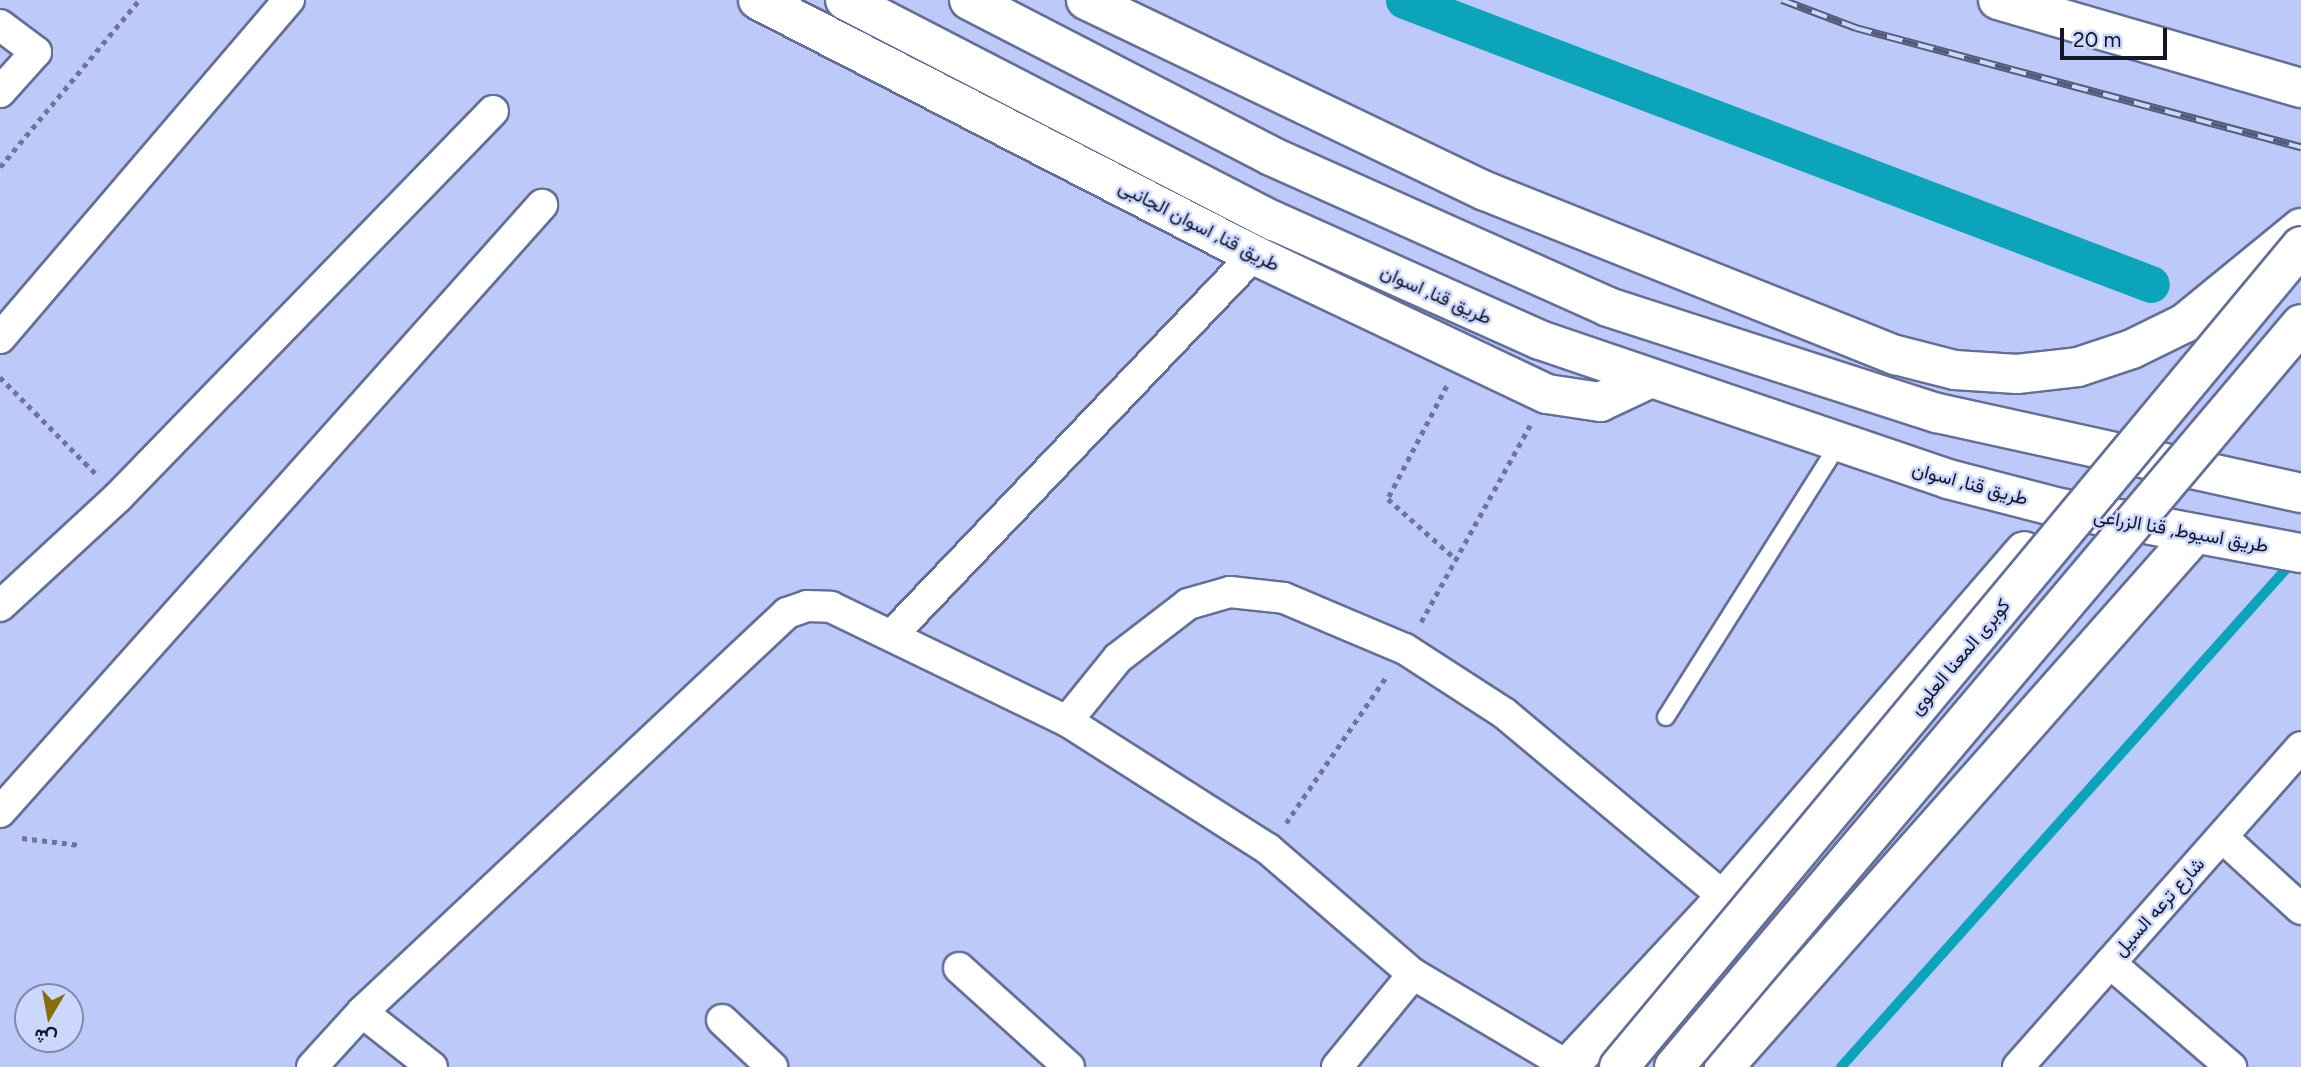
<!DOCTYPE html>
<html>
<head>
<meta charset="utf-8">
<style>
  body { margin:0 }
  #map { position:relative; width:2301px; height:1067px; overflow:hidden; background:#bcc9f9; font-family:Figtree,Vazirmatn,sans-serif }
  div>[style] { position:absolute }
  [style*='--x'] { left:calc(var(--x)*1px); top:calc(var(--y)*1px); width:calc(var(--w)*1px); rotate:calc(var(--a)*1deg) }
  .stream>* { height:10px; margin:-5px; padding:0 5px; transform-origin:5px; border-radius:5px; background:#0ca4bb }
  .canal>* { height:37px; margin:-18.5px; padding:0 18.5px; transform-origin:18.5px; border-radius:18.5px; background:#0ca4bb }
  .path>* { height:4.5px; margin-top:-2.25px; transform-origin:0; background:repeating-linear-gradient(90deg,#6d7698 0 5px,transparent 0 10px) }
  .roads { filter:drop-shadow(2px 0 #636f99) drop-shadow(-2px 0 #636f99) drop-shadow(0 2px #636f99) drop-shadow(0 -2px #636f99) }
  .lane>* { height:16px; margin:-8px; padding:0 8px; transform-origin:8px; border-radius:8px; background:#fff }
  .street>* { height:30px; margin:-15px; padding:0 15px; transform-origin:15px; border-radius:15px; background:#fff }
  .secondary>* { height:38px; margin:-19px; padding:0 19px; transform-origin:19px; border-radius:19px; background:#fff }
  .highway>* { height:38px; margin:-19px; padding:0 19px; transform-origin:19px; border-radius:19px; background:#fff }
  .rail>* { height:8px; margin-top:-4px; transform-origin:0; background:repeating-linear-gradient(90deg,#ccd7fd 0 16px,#545b79 0 32px); box-sizing:border-box; border-block:2px solid #545b79 }
  .bridges { filter:drop-shadow(2px 0 #636f99) drop-shadow(-2px 0 #636f99) drop-shadow(0 2px #636f99) drop-shadow(0 -2px #636f99) }
  .highway-bridge>* { height:38px; margin:-19px; padding:0 19px; transform-origin:19px; border-radius:19px; background:#fff }
  span { translate:-50% -50%; white-space:nowrap; text-align:center; line-height:1.15; -webkit-text-stroke:5px #ccd7fd; paint-order:stroke }
  .street-label { font-size:19px; color:#121627 }
  .north { position:absolute; left:14px; top:983px; width:70px; height:70px; box-sizing:border-box; background:#ccd7fd; border:2px solid #828aa7; border-radius:50%; rotate:190deg; font-size:19px; font-weight:700; line-height:28px; text-align:center; color:#121627 }
  .north::after { content:''; display:block; margin:auto; width:24px; height:32px; background:#876e0d; clip-path:polygon(50% 0,100% 100%,50% 72%,0 100%) }
  .scale { position:absolute; left:2060px; top:28px; width:107px; height:32px; box-sizing:border-box; border:4px solid #121627; border-top:0; padding-left:9px; font-size:21px; line-height:24px; white-space:nowrap; color:#121627; -webkit-text-stroke:5px #ccd7fd; paint-order:stroke }
</style>
</head>
<body>
<div id="map">
  <div class="stream">
    <div style="--x:1841;--y:1067;--w:680;--a:-48.22"></div>
  </div>
  <div class="canal">
    <div style="--x:1404;--y:0;--w:799;--a:20.82"></div>
  </div>
  <div class="path">
    <div style="--x:0;--y:167;--w:217;--a:-50.2"></div>
    <div style="--x:0;--y:377;--w:136;--a:45.3"></div>
    <div style="--x:1447;--y:386;--w:127;--a:117.6"></div>
    <div style="--x:1388;--y:499;--w:92;--a:41.5"></div>
    <div style="--x:1421;--y:622;--w:225;--a:-61"></div>
    <div style="--x:1286;--y:823;--w:177;--a:-55.6"></div>
    <div style="--x:22;--y:838;--w:58;--a:6.9"></div>
  </div>
  <div class="roads">
    <div class="lane">
      <div style="--x:1666;--y:717;--w:320;--a:-57.7"></div>
    </div>
    <div class="street">
      <div style="--x:0;--y:25;--w:45;--a:36.9"></div>
      <div style="--x:36;--y:52;--w:54;--a:132"></div>
      <div style="--x:0;--y:338;--w:445;--a:-49.5"></div>
      <div style="--x:0;--y:606;--w:161;--a:-42.7"></div>
      <div style="--x:118;--y:497;--w:538;--a:-45.83"></div>
      <div style="--x:892;--y:635;--w:525;--a:-46.39"></div>
      <div style="--x:1067;--y:721;--w:238;--a:32.5"></div>
      <div style="--x:1268;--y:849;--w:191;--a:40.8"></div>
      <div style="--x:1413;--y:974;--w:180;--a:30.7"></div>
      <div style="--x:0;--y:812;--w:814;--a:-48.24"></div>
      <div style="--x:2222;--y:837;--w:107;--a:42.3"></div>
      <div style="--x:2110;--y:963;--w:160;--a:40.7"></div>
      <div style="--x:959;--y:968;--w:148;--a:42"></div>
      <div style="--x:362;--y:1012;--w:89;--a:38.2"></div>
      <div style="--x:722;--y:1020;--w:69;--a:43.2"></div>
      <div style="--x:312;--y:1067;--w:74;--a:-47.7"></div>
      <div style="--x:362;--y:1012;--w:583;--a:-43.19"></div>
      <div style="--x:787;--y:613;--w:21;--a:-19"></div>
      <div style="--x:807;--y:606;--w:24;--a:2"></div>
      <div style="--x:831;--y:607;--w:262;--a:25.8"></div>
      <div style="--x:1067;--y:721;--w:81;--a:-51"></div>
      <div style="--x:1118;--y:658;--w:88;--a:-37.6"></div>
      <div style="--x:1188;--y:604;--w:44;--a:-15.9"></div>
      <div style="--x:1230;--y:592;--w:54;--a:6.3"></div>
      <div style="--x:1284;--y:598;--w:131;--a:22.9"></div>
      <div style="--x:1405;--y:649;--w:118;--a:32.9"></div>
      <div style="--x:1504;--y:713;--w:288;--a:39.9"></div>
      <div style="--x:1337;--y:1067;--w:120;--a:-50.7"></div>
      <div style="--x:2018;--y:1067;--w:427;--a:-48.5"></div>
    </div>
    <div class="secondary">
      <div style="--x:758;--y:0;--w:558;--a:27.21"></div>
      <div style="--x:1254;--y:255;--w:324;--a:25.4"></div>
      <div style="--x:1547;--y:394;--w:54;--a:8.6"></div>
      <div style="--x:1600;--y:402;--w:54;--a:-25.1"></div>
      <div style="--x:1998;--y:0;--w:316;--a:16.2"></div>
    </div>
    <div class="highway">
      <div style="--x:845;--y:0;--w:483;--a:27.3"></div>
      <div style="--x:1274;--y:221;--w:291;--a:24.1"></div>
      <div style="--x:1540;--y:340;--w:431;--a:18.8"></div>
      <div style="--x:1948;--y:479;--w:116;--a:14.5"></div>
      <div style="--x:2060;--y:508;--w:245;--a:10.6"></div>
      <div style="--x:969;--y:0;--w:340;--a:27.3"></div>
      <div style="--x:1271;--y:156;--w:369;--a:24.1"></div>
      <div style="--x:1608;--y:307;--w:346;--a:17.9"></div>
      <div style="--x:1937;--y:413;--w:373;--a:12.4"></div>
      <div style="--x:1086;--y:0;--w:442;--a:25.6"></div>
      <div style="--x:1485;--y:191;--w:443;--a:21.8"></div>
      <div style="--x:1896;--y:355;--w:61;--a:14.3"></div>
      <div style="--x:1955;--y:370;--w:62;--a:3.7"></div>
      <div style="--x:2017;--y:374;--w:61;--a:-6.5"></div>
      <div style="--x:2078;--y:367;--w:57;--a:-18.4"></div>
      <div style="--x:2132;--y:349;--w:59;--a:-26.1"></div>
      <div style="--x:2185;--y:323;--w:150;--a:-39.3"></div>
      <div style="--x:1568;--y:1067;--w:231;--a:-47.1"></div>
      <div style="--x:1725;--y:898;--w:458;--a:-49.2"></div>
      <div style="--x:1724;--y:1067;--w:710;--a:-48.54"></div>
    </div>
  </div>
  <div class="rail">
    <div style="--x:1782;--y:0;--w:79;--a:20.7"></div>
    <div style="--x:1856;--y:28;--w:461;--a:15"></div>
  </div>
  <div class="bridges">
    <div class="highway-bridge">
      <div style="--x:1619;--y:1067;--w:1067;--a:-50.28"></div>
      <div style="--x:1674;--y:1067;--w:972;--a:-49.84"></div>
    </div>
  </div>
  <div class="street-label">
    <span style="left:1199px;top:226px;rotate:27deg">طريق قنا, اسوان الجانبى</span>
    <span style="left:1436px;top:295px;rotate:24deg">طريق قنا, اسوان</span>
    <span style="left:1970px;top:484px;rotate:15deg">طريق قنا, اسوان</span>
    <span style="left:2181px;top:531px;rotate:10deg">طريق اسيوط, قنا الزراعى</span>
    <span style="left:1960px;top:657px;rotate:-50deg">كوبرى المعنا العلوى</span>
    <span style="left:2159px;top:907px;rotate:-48deg">شارع ترعه السيل</span>
  </div>
  <div class="north">ش</div>
  <div class="scale">20 m</div>
</div>
</body>
</html>
